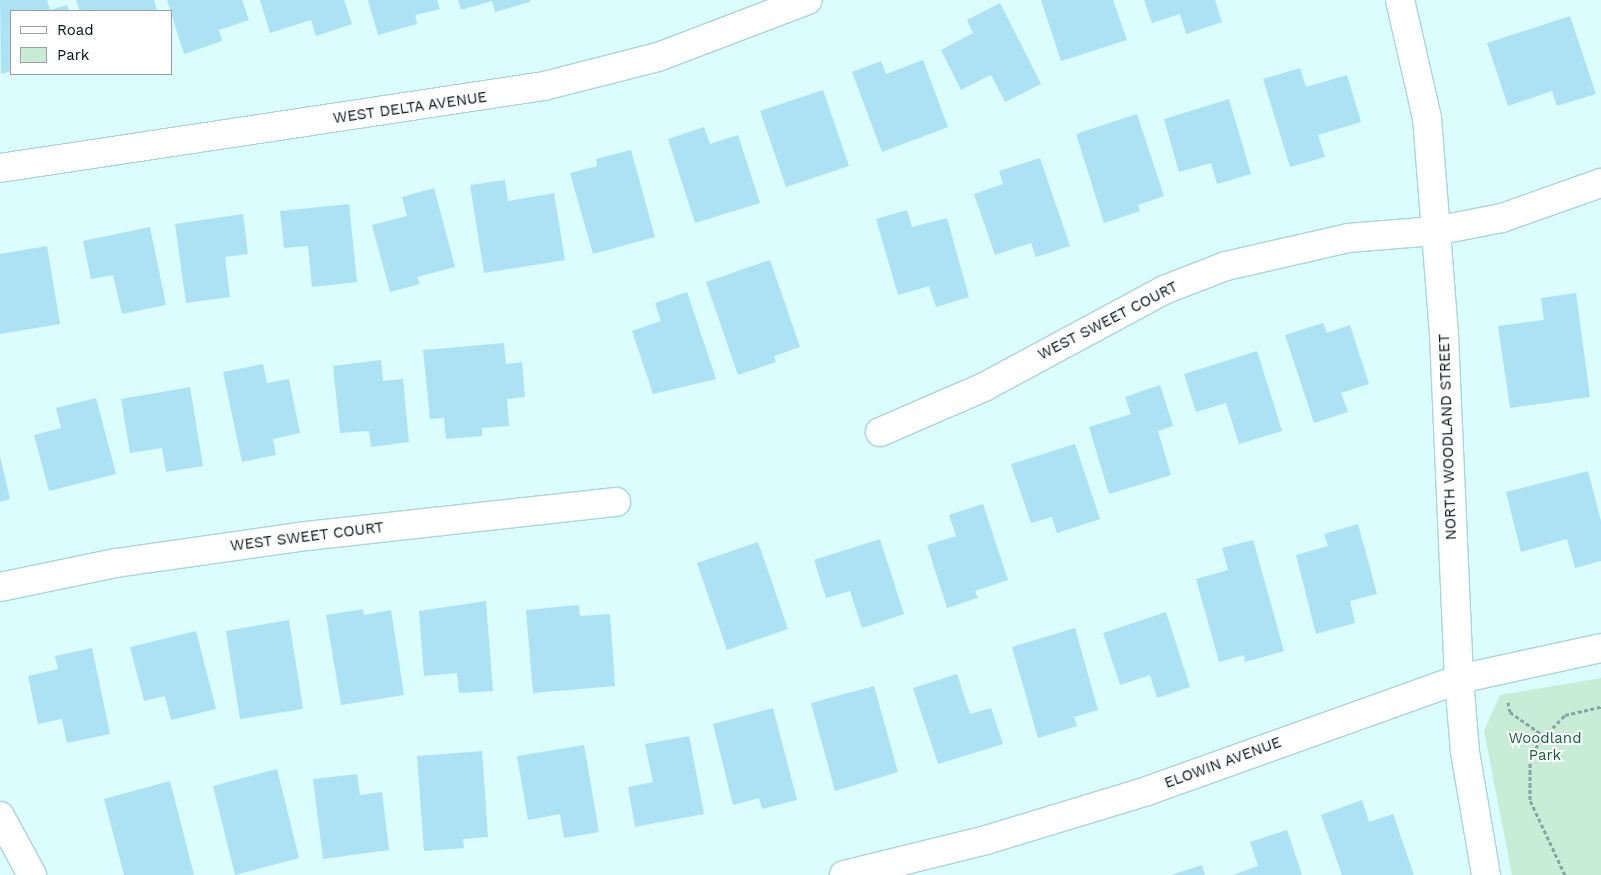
<!DOCTYPE html>
<html>
<head>
<meta charset="utf-8">
<style>
  body { margin:0 }
  #map { position:relative; width:1601px; height:875px; overflow:hidden; background:#dbfdfe; font-family:"Work Sans",sans-serif }
  div>[style] { position:absolute }
  [style*='--x'] { left:calc(var(--x)*1px); top:calc(var(--y)*1px); width:calc(var(--w)*1px); rotate:calc(var(--a)*1deg) }
  .green>* { inset:0; background:#c8edd7 }
  .building>* { inset:0; background:#ace2f3 }
  .path>* { height:3px; margin-top:-1.5px; transform-origin:0; background:repeating-linear-gradient(90deg,#89a4a5 0 4px,transparent 0 6.5px) }
  .roads { filter:drop-shadow(1px 0 #abd5d6) drop-shadow(-1px 0 #abd5d6) drop-shadow(0 1px #abd5d6) drop-shadow(0 -1px #abd5d6) }
  .street>* { height:28px; margin:-14px; padding:0 14px; transform-origin:14px; border-radius:14px; background:#fff }
  span { translate:-50% -50%; white-space:nowrap; text-align:center; line-height:1.15; -webkit-text-stroke:4px #fff; paint-order:stroke }
  .street-label { font-size:15px; color:#041314 }
  .park-label { font-size:15px; color:#125e3d }
  .legend { position:absolute; left:10px; top:10px; width:162px; height:65px; box-sizing:border-box; background:#fff; border:1px solid #9ba1a1; margin:0; padding:6px 9px; list-style:none; font-size:15px; color:#041314 }
  .legend li { display:flex; align-items:center; gap:10px; height:25px }
  .legend b { width:25px; border:1px solid #9ba1a1 }
</style>
</head>
<body>
<div id="map">
  <div class="green">
    <div style="clip-path:polygon(1601px 678px,1601px 875px,1512px 875px,1484px 731px,1500px 695px)"></div>
  </div>
  <div class="building">
    <div style="clip-path:polygon(0 0,47px 0,50px 10px,67px 5px,69px 11px,11px 11px,11px 71px,1px 74px)"></div>
    <div style="clip-path:polygon(76px 0,154px 0,157px 11px,80px 11px)"></div>
    <div style="clip-path:polygon(167px 0,242px 0,249px 20px,219px 30px,222px 41px,184px 54px)"></div>
    <div style="clip-path:polygon(260px 0,344px 0,352px 24px,316px 36px,311px 20px,270px 33px)"></div>
    <div style="clip-path:polygon(368px 0,437px 0,440px 9px,415px 15px,417px 24px,378px 35px)"></div>
    <div style="clip-path:polygon(458px 0,530px 0,530px 2px,495px 12px,492px 1px,461px 10px)"></div>
    <div style="clip-path:polygon(1041px 0,1113px 0,1127px 40px,1061px 61px)"></div>
    <div style="clip-path:polygon(1144px 0,1215px 0,1222px 22px,1186px 34px,1180px 14px,1152px 23px)"></div>
    <div style="clip-path:polygon(1000px 3px,1041px 84px,1005px 102px,991px 75px,961px 90px,941px 50px,973px 33px,967px 20px)"></div>
    <div style="clip-path:polygon(1570px 16px,1596px 94px,1557px 106px,1552px 91px,1508px 106px,1487px 43px)"></div>
    <div style="clip-path:polygon(923px 60px,948px 127px,882px 152px,852px 72px,881px 61px,886px 74px)"></div>
    <div style="clip-path:polygon(1300px 68px,1306px 87px,1347px 75px,1361px 122px,1318px 135px,1325px 157px,1290px 167px,1263px 79px)"></div>
    <div style="clip-path:polygon(823px 90px,849px 166px,786px 187px,760px 111px)"></div>
    <div style="clip-path:polygon(1229px 99px,1251px 174px,1217px 184px,1211px 163px,1179px 172px,1164px 119px)"></div>
    <div style="clip-path:polygon(1137px 114px,1164px 196px,1138px 205px,1140px 211px,1104px 223px,1076px 134px)"></div>
    <div style="clip-path:polygon(704px 127px,710px 144px,738px 135px,760px 203px,695px 223px,668px 139px)"></div>
    <div style="clip-path:polygon(631px 150px,655px 237px,593px 254px,570px 173px,597px 166px,596px 159px)"></div>
    <div style="clip-path:polygon(1040px 158px,1070px 246px,1036px 257px,1031px 243px,995px 255px,974px 194px,1003px 184px,999px 171px)"></div>
    <div style="clip-path:polygon(505px 180px,508px 201px,554px 193px,565px 260px,484px 273px,470px 185px)"></div>
    <div style="clip-path:polygon(434px 188px,455px 267px,417px 277px,420px 284px,390px 292px,372px 225px,407px 216px,402px 197px)"></div>
    <div style="clip-path:polygon(349px 204px,357px 282px,312px 287px,308px 246px,284px 248px,280px 211px)"></div>
    <div style="clip-path:polygon(907px 210px,912px 227px,947px 218px,969px 297px,936px 307px,929px 286px,898px 295px,876px 219px)"></div>
    <div style="clip-path:polygon(243px 214px,248px 254px,225px 257px,230px 297px,186px 303px,175px 224px)"></div>
    <div style="clip-path:polygon(150px 227px,166px 305px,122px 314px,113px 275px,91px 279px,83px 241px)"></div>
    <div style="clip-path:polygon(47px 246px,60px 324px,0 334px,0 254px)"></div>
    <div style="clip-path:polygon(770px 260px,800px 347px,774px 356px,776px 362px,738px 375px,706px 282px)"></div>
    <div style="clip-path:polygon(687px 292px,716px 379px,653px 394px,632px 331px,661px 321px,655px 303px)"></div>
    <div style="clip-path:polygon(1576px 293px,1590px 397px,1510px 408px,1498px 326px,1544px 320px,1541px 298px)"></div>
    <div style="clip-path:polygon(1323px 323px,1327px 333px,1350px 325px,1369px 384px,1341px 393px,1348px 412px,1314px 423px,1285px 335px)"></div>
    <div style="clip-path:polygon(504px 343px,506px 364px,522px 362px,525px 397px,507px 399px,509px 426px,482px 428px,482px 436px,446px 439px,444px 418px,430px 419px,423px 350px)"></div>
    <div style="clip-path:polygon(1257px 351px,1282px 431px,1239px 444px,1226px 403px,1196px 412px,1184px 374px)"></div>
    <div style="clip-path:polygon(381px 360px,383px 381px,403px 379px,409px 442px,371px 447px,369px 431px,340px 433px,333px 366px)"></div>
    <div style="clip-path:polygon(263px 364px,267px 383px,289px 379px,300px 433px,273px 439px,276px 455px,242px 462px,223px 372px)"></div>
    <div style="clip-path:polygon(1160px 385px,1173px 426px,1158px 431px,1171px 475px,1109px 494px,1089px 427px,1131px 414px,1125px 397px)"></div>
    <div style="clip-path:polygon(190px 387px,203px 466px,166px 472px,162px 448px,130px 453px,121px 399px)"></div>
    <div style="clip-path:polygon(96px 398px,116px 474px,49px 491px,34px 435px,61px 428px,56px 408px)"></div>
    <div style="clip-path:polygon(1075px 444px,1100px 519px,1057px 533px,1052px 517px,1031px 523px,1011px 464px)"></div>
    <div style="clip-path:polygon(0 456px,10px 499px,0 502px)"></div>
    <div style="clip-path:polygon(1588px 471px,1601px 521px,1601px 561px,1575px 568px,1567px 539px,1521px 552px,1506px 492px)"></div>
    <div style="clip-path:polygon(983px 504px,1008px 580px,975px 591px,978px 598px,947px 608px,927px 545px,956px 536px,949px 515px)"></div>
    <div style="clip-path:polygon(1358px 524px,1377px 594px,1350px 601px,1355px 623px,1316px 634px,1296px 555px,1328px 546px,1324px 534px)"></div>
    <div style="clip-path:polygon(880px 539px,904px 614px,862px 628px,850px 591px,826px 598px,814px 560px)"></div>
    <div style="clip-path:polygon(1253px 540px,1284px 651px,1245px 662px,1244px 655px,1219px 662px,1196px 579px,1228px 570px,1222px 548px)"></div>
    <div style="clip-path:polygon(758px 542px,788px 629px,727px 650px,697px 563px)"></div>
    <div style="clip-path:polygon(486px 601px,493px 691px,459px 693px,457px 673px,424px 676px,419px 611px)"></div>
    <div style="clip-path:polygon(579px 605px,580px 616px,610px 614px,615px 686px,533px 693px,526px 610px)"></div>
    <div style="clip-path:polygon(363px 609px,364px 615px,391px 610px,404px 695px,341px 705px,326px 615px)"></div>
    <div style="clip-path:polygon(1166px 612px,1190px 687px,1157px 698px,1150px 675px,1120px 685px,1103px 633px)"></div>
    <div style="clip-path:polygon(289px 620px,303px 709px,240px 719px,226px 631px)"></div>
    <div style="clip-path:polygon(1075px 628px,1098px 710px,1074px 717px,1077px 726px,1038px 738px,1012px 647px)"></div>
    <div style="clip-path:polygon(196px 631px,216px 709px,171px 720px,165px 696px,144px 701px,130px 647px)"></div>
    <div style="clip-path:polygon(92px 648px,110px 734px,67px 743px,62px 719px,38px 724px,28px 676px,58px 669px,55px 656px)"></div>
    <div style="clip-path:polygon(957px 674px,970px 714px,991px 708px,1003px 744px,938px 764px,913px 688px)"></div>
    <div style="clip-path:polygon(874px 686px,898px 772px,835px 791px,811px 703px)"></div>
    <div style="clip-path:polygon(773px 708px,797px 800px,762px 809px,759px 798px,733px 805px,713px 724px)"></div>
    <div style="clip-path:polygon(689px 736px,704px 814px,635px 827px,628px 787px,653px 782px,645px 744px)"></div>
    <div style="clip-path:polygon(584px 745px,599px 832px,564px 838px,560px 814px,528px 820px,517px 756px)"></div>
    <div style="clip-path:polygon(482px 751px,488px 837px,463px 839px,464px 848px,424px 851px,417px 756px)"></div>
    <div style="clip-path:polygon(277px 769px,299px 858px,235px 875px,213px 786px)"></div>
    <div style="clip-path:polygon(357px 774px,360px 795px,382px 792px,389px 850px,323px 859px,313px 779px)"></div>
    <div style="clip-path:polygon(170px 781px,194px 875px,124px 875px,104px 799px)"></div>
    <div style="clip-path:polygon(1362px 800px,1369px 822px,1393px 814px,1414px 875px,1342px 875px,1321px 815px)"></div>
    <div style="clip-path:polygon(1287px 830px,1302px 875px,1233px 875px,1258px 866px,1250px 842px)"></div>
    <div style="clip-path:polygon(1202px 865px,1205px 875px,1171px 875px)"></div>
  </div>
  <div class="path">
    <div style="--x:1508;--y:702;--w:10;--a:79"></div>
    <div style="--x:1510;--y:712;--w:42;--a:35.2"></div>
    <div style="--x:1565;--y:875;--w:83;--a:-115"></div>
    <div style="--x:1530;--y:800;--w:40;--a:-90"></div>
    <div style="--x:1530;--y:760;--w:20;--a:-63"></div>
    <div style="--x:1539;--y:742;--w:37;--a:-46"></div>
    <div style="--x:1565;--y:715;--w:37;--a:-13"></div>
  </div>
  <div class="roads">
    <div class="street">
      <div style="--x:1400;--y:0;--w:121;--a:77.1"></div>
      <div style="--x:1427;--y:118;--w:218;--a:85.5"></div>
      <div style="--x:1444;--y:335;--w:344;--a:87.5"></div>
      <div style="--x:1459;--y:679;--w:73;--a:85.3"></div>
      <div style="--x:1465;--y:752;--w:125;--a:80.3"></div>
      <div style="--x:0;--y:168;--w:550;--a:-8.57"></div>
      <div style="--x:544;--y:86;--w:118;--a:-14.3"></div>
      <div style="--x:658;--y:57;--w:160;--a:-20.8"></div>
      <div style="--x:880;--y:432;--w:113;--a:-23.4"></div>
      <div style="--x:984;--y:387;--w:204;--a:-28.3"></div>
      <div style="--x:1164;--y:290;--w:66;--a:-21.2"></div>
      <div style="--x:1226;--y:266;--w:125;--a:-12.9"></div>
      <div style="--x:1348;--y:238;--w:87;--a:-4.6"></div>
      <div style="--x:1435;--y:231;--w:68;--a:-11"></div>
      <div style="--x:1502;--y:218;--w:105;--a:-19.5"></div>
      <div style="--x:0;--y:587;--w:118;--a:-11.7"></div>
      <div style="--x:116;--y:563;--w:184;--a:-8.1"></div>
      <div style="--x:298;--y:537;--w:320;--a:-6.3"></div>
      <div style="--x:0;--y:816;--w:67;--a:61.5"></div>
      <div style="--x:844;--y:875;--w:146;--a:-13.8"></div>
      <div style="--x:986;--y:840;--w:168;--a:-16.9"></div>
      <div style="--x:1147;--y:791;--w:331;--a:-19.7"></div>
      <div style="--x:1459;--y:679;--w:145;--a:-12.3"></div>
    </div>
  </div>
  <div class="street-label">
    <span style="left:410px;top:108px;rotate:-8deg">WEST DELTA AVENUE</span>
    <span style="left:1108px;top:321px;rotate:-27deg">WEST SWEET COURT</span>
    <span style="left:1448px;top:437px;rotate:-92deg">NORTH WOODLAND STREET</span>
    <span style="left:307px;top:537px;rotate:-7deg">WEST SWEET COURT</span>
    <span style="left:1223px;top:763px;rotate:-20deg">ELOWIN AVENUE</span>
  </div>
  <div class="park-label">
    <span style="left:1545px;top:747px">Woodland<br>Park</span>
  </div>
  <ul class="legend">
  <li><b style="height:6px;background:#fff"></b>Road</li>
  <li><b style="height:14px;background:#c8edd7"></b>Park</li>
  </ul>
</div>
</body>
</html>
